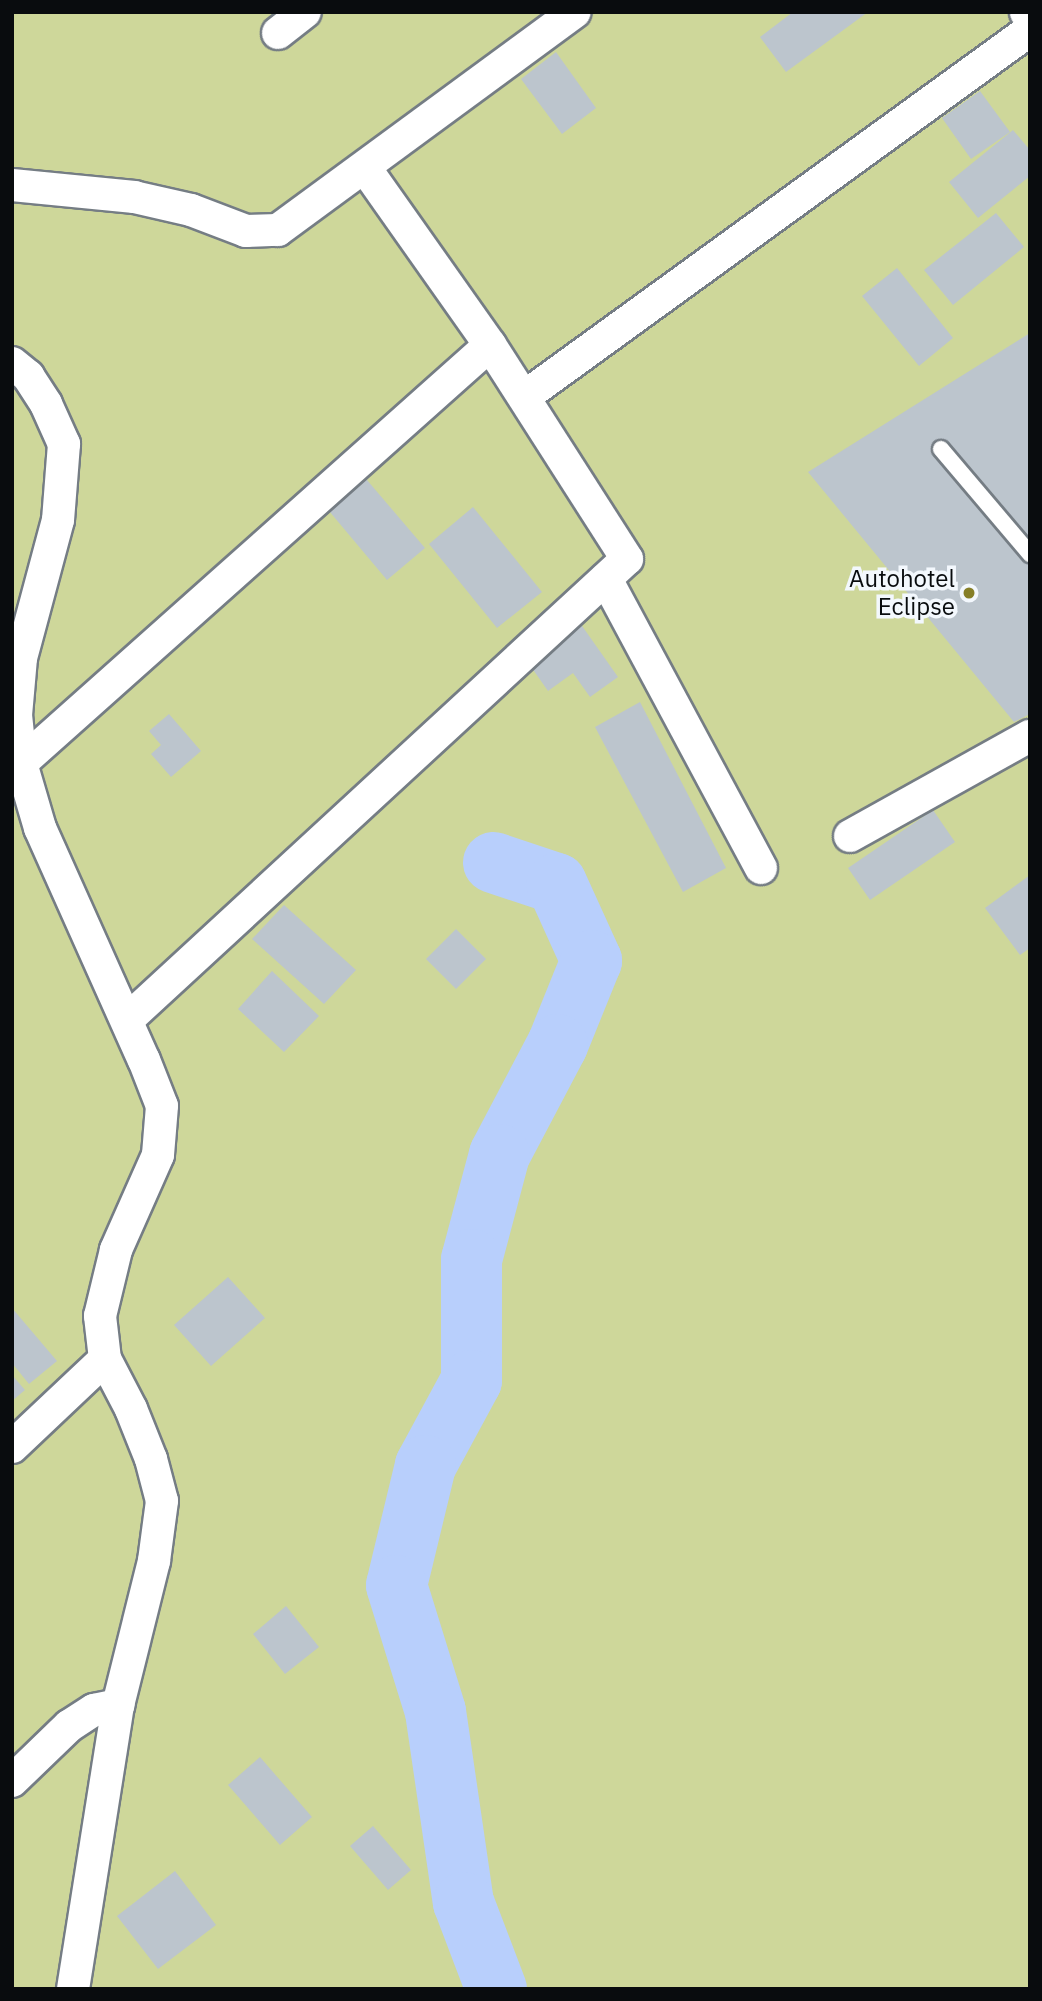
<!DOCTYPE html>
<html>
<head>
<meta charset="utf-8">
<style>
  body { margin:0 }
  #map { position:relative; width:1042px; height:2001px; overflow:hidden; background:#f3f8fd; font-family:"IBM Plex Sans",sans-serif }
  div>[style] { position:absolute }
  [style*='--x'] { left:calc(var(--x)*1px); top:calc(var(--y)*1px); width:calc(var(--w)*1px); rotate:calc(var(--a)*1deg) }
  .green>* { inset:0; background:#ced79a }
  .river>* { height:61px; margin:-30.5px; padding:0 30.5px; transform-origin:30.5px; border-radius:30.5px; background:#b8cffc }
  .building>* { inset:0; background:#bcc5cd }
  .roads { filter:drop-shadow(2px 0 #757d84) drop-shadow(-2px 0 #757d84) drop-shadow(0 2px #757d84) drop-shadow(0 -2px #757d84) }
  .service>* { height:16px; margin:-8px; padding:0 8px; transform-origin:8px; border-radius:8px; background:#fff }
  .minor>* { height:32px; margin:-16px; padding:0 16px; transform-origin:16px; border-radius:16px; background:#fff }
  .secondary>* { height:38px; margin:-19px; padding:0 19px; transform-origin:19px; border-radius:19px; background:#fff }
  .dots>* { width:19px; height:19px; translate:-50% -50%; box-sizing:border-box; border:4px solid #f3f8fd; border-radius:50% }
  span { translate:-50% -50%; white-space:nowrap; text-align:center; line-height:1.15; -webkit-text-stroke:7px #f3f8fd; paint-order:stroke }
  .poi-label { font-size:24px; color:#090c0e }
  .right { translate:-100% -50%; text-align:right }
  .frame { position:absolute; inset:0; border:14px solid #090c0e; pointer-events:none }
</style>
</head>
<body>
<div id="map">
  <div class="green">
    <div style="clip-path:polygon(12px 12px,1030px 12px,1030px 1989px,12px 1989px)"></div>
  </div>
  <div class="river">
    <div style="--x:493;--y:862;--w:66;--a:18.4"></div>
    <div style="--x:556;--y:883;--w:85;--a:65.6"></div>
    <div style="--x:591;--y:960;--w:91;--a:112"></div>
    <div style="--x:557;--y:1044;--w:124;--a:117.8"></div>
    <div style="--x:499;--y:1154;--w:109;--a:104.9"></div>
    <div style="--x:471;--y:1259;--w:121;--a:90"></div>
    <div style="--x:471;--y:1380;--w:97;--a:118.4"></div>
    <div style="--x:425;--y:1465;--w:123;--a:103.6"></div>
    <div style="--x:396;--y:1585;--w:132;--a:72.8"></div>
    <div style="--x:435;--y:1711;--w:193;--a:81.7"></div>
    <div style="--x:463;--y:1902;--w:93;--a:69.2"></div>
  </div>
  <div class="building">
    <div style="clip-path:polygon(793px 12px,868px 12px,786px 72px,760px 37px)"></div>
    <div style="clip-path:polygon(556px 52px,596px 108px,562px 134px,521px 79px)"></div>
    <div style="clip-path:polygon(980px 91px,1010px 132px,971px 159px,942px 118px)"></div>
    <div style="clip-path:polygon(1013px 130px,1030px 150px,1030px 176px,978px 218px,949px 182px)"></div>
    <div style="clip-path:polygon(996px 213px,1024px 247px,953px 305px,924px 270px)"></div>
    <div style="clip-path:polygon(897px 268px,953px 338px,919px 366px,862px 296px)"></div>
    <div style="clip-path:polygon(1030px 333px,1030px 714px,1014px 722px,808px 472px)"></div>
    <div style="clip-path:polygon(361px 473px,425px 548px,387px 580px,324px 505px)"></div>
    <div style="clip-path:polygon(473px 507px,542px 592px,497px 628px,429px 544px)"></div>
    <div style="clip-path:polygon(580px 623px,618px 677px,590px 697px,573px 673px,548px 691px,527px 661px)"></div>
    <div style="clip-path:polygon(640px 702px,726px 868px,683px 892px,595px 727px)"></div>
    <div style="clip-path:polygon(169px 714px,201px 751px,171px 777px,151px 754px,161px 745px,149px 731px)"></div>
    <div style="clip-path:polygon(933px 810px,955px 842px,870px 900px,848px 868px)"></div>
    <div style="clip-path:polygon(1030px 875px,1030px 948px,1020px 955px,985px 908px)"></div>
    <div style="clip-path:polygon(284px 905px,356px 970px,324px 1004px,252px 939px)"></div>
    <div style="clip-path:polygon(456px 929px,486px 959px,456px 989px,426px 959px)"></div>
    <div style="clip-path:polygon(272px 971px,319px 1016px,284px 1052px,238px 1009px)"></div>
    <div style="clip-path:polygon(228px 1277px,265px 1318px,211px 1366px,174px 1325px)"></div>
    <div style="clip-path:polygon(12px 1308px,57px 1361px,29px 1384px,12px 1363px)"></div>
    <div style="clip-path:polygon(12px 1375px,25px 1390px,12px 1401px)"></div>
    <div style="clip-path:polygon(286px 1606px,319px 1647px,285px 1674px,253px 1634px)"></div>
    <div style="clip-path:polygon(260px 1757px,312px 1817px,280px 1845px,228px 1785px)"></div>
    <div style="clip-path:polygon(373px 1826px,411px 1870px,388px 1890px,350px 1846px)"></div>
    <div style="clip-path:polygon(175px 1871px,216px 1925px,158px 1969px,117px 1916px)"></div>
  </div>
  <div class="roads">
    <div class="service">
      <div style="--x:941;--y:449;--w:138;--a:49.7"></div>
    </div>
    <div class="minor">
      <div style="--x:278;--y:33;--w:34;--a:-38"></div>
      <div style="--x:12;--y:185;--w:123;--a:5.6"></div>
      <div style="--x:134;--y:197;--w:58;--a:12.8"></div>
      <div style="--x:191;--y:210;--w:59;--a:20.9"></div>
      <div style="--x:246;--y:231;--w:32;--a:-2"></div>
      <div style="--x:278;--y:230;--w:368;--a:-36.3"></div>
      <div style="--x:12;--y:363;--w:21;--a:39"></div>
      <div style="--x:28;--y:376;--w:33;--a:57"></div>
      <div style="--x:46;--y:404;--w:44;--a:65.8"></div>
      <div style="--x:64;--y:444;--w:76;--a:94.5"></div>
      <div style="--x:58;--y:520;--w:143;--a:105"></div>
      <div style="--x:21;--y:658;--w:57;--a:95"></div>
      <div style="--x:16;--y:715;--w:48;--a:84.1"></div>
      <div style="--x:21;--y:763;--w:68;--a:73.7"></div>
      <div style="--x:40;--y:828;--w:254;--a:65.9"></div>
      <div style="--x:144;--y:1060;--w:49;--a:68.6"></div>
      <div style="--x:162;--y:1106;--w:49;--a:94.7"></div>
      <div style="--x:158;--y:1155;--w:104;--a:113.9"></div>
      <div style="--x:116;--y:1250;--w:68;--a:103.6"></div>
      <div style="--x:100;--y:1316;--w:43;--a:83.4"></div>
      <div style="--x:105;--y:1359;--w:56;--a:62.5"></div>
      <div style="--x:131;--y:1409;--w:54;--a:68.2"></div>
      <div style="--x:151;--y:1459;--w:43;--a:75.3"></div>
      <div style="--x:162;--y:1501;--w:61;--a:97.6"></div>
      <div style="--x:154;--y:1561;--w:148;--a:104"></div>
      <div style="--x:118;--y:1705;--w:288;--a:99"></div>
      <div style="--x:524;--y:397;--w:625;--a:-35.95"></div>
      <div style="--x:606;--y:579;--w:328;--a:61.8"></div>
      <div style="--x:21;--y:763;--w:628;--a:-41.71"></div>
      <div style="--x:490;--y:345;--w:215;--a:-125.2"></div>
      <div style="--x:850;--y:836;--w:206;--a:-29.1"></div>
      <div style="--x:127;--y:1020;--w:680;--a:-42.68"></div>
      <div style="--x:627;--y:559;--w:254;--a:-122.6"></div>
      <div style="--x:12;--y:1447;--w:128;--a:-43.4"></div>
      <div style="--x:12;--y:1781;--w:79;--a:-44"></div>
      <div style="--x:69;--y:1726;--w:30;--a:-33"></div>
      <div style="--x:94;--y:1710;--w:25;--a:-12"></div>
    </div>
    <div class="secondary">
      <div style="--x:1029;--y:12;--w:1;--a:45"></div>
    </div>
  </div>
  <div class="dots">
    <div style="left:969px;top:593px;background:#867f27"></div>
  </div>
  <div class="poi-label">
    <span class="right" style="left:955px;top:593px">Autohotel<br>Eclipse</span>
  </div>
  <div class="frame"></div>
</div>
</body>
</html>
